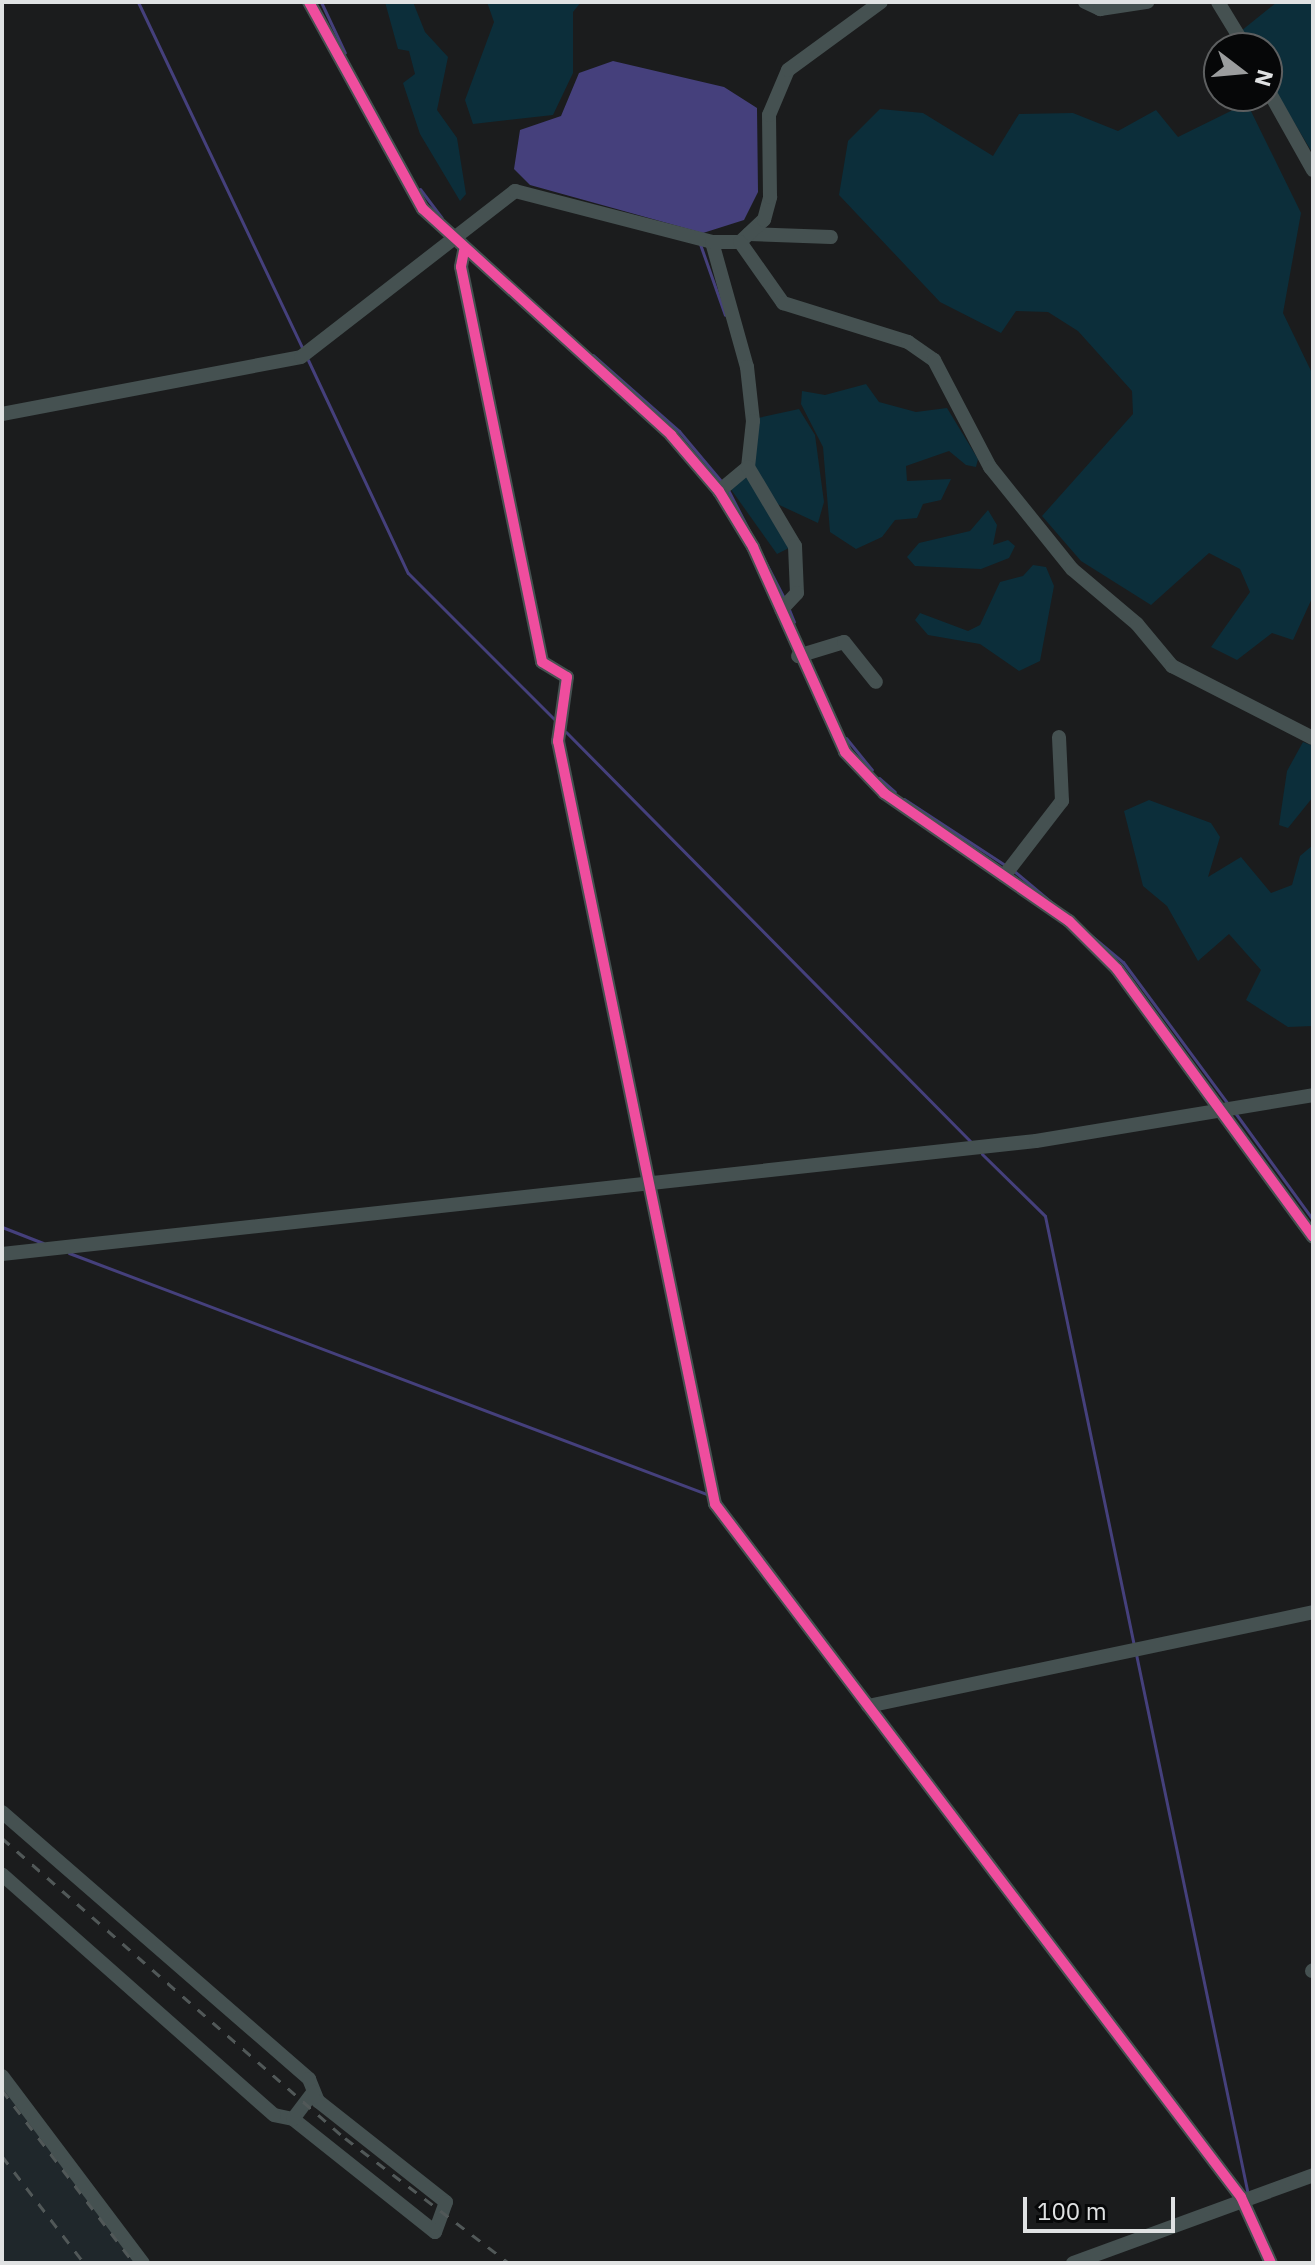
<!DOCTYPE html>
<html>
<head>
<meta charset="utf-8">
<style>
  body { margin:0 }
  #map { position:relative; width:1315px; height:2265px; overflow:hidden; background:#1b1c1d; font-family:"IBM Plex Sans",sans-serif }
  div>[style] { position:absolute }
  [style*='--x'] { left:calc(var(--x)*1px); top:calc(var(--y)*1px); width:calc(var(--w)*1px); rotate:calc(var(--a)*1deg) }
  .built>* { inset:0; background:#1f272b }
  .green>* { inset:0; background:#0c2e3a }
  .water>* { inset:0; background:#45407c }
  .stream>* { height:3px; margin:-1.5px; padding:0 1.5px; transform-origin:1.5px; border-radius:1.5px; background:#45407c }
  .minor>* { height:14px; margin:-7px; padding:0 7px; transform-origin:7px; border-radius:7px; background:#455151 }
  .rail>* { height:3px; margin-top:-1.5px; transform-origin:0; background:repeating-linear-gradient(90deg,#515858 0 10px,transparent 0 20px) }
  .cycleway>* { height:10px; margin:-5px; padding:0 5px; transform-origin:5px; border-radius:5px; background:#ef4d9e }
  span { translate:-50% -50%; white-space:nowrap; text-align:center; line-height:1.15; -webkit-text-stroke:7px #060708; paint-order:stroke }
  .frame { position:absolute; inset:0; border:4px solid #e0e2e3; pointer-events:none }
  .north { position:absolute; left:1203px; top:32px; width:80px; height:80px; box-sizing:border-box; background:#060708; border:2px solid #5d5f60; border-radius:50%; rotate:106deg; font-size:22px; font-weight:700; line-height:32px; text-align:center; color:#e0e2e3 }
  .north::after { content:''; display:block; margin:auto; width:28px; height:36px; background:#9b9d9e; clip-path:polygon(50% 0,100% 100%,50% 72%,0 100%) }
  .scale { position:absolute; left:1023px; top:2197px; width:152px; height:36px; box-sizing:border-box; border:4px solid #e0e2e3; border-top:0; padding-left:10px; font-size:24px; line-height:28px; white-space:nowrap; color:#e0e2e3; -webkit-text-stroke:6px #060708; paint-order:stroke }
</style>
</head>
<body>
<div id="map">
  <div class="built">
    <div style="clip-path:polygon(2px 2086px,136px 2263px,2px 2263px)"></div>
  </div>
  <div class="green">
    <div style="clip-path:polygon(385px 2px,413px 2px,425px 32px,448px 57px,437px 110px,457px 138px,466px 194px,460px 201px,420px 134px,403px 83px,415px 74px,409px 51px,398px 49px)"></div>
    <div style="clip-path:polygon(487px 2px,581px 2px,573px 12px,573px 73px,553px 115px,473px 124px,465px 100px,494px 22px)"></div>
    <div style="clip-path:polygon(1277px 2px,1313px 2px,1313px 154px,1267px 77px,1267px 48px,1251px 48px,1241px 31px)"></div>
    <div style="clip-path:polygon(1247px 103px,1301px 213px,1283px 313px,1313px 375px,1313px 596px,1293px 640px,1272px 633px,1237px 660px,1211px 647px,1250px 592px,1240px 569px,1209px 553px,1151px 605px,1081px 561px,1042px 516px,1133px 414px,1132px 391px,1078px 331px,1048px 312px,1016px 311px,1001px 333px,940px 302px,839px 195px,848px 141px,880px 109px,923px 113px,993px 156px,1019px 114px,1073px 113px,1118px 131px,1156px 110px,1178px 137px)"></div>
    <div style="clip-path:polygon(866px 384px,879px 402px,916px 412px,947px 408px,978px 459px,976px 467px,966px 465px,949px 451px,906px 466px,907px 481px,951px 479px,941px 500px,923px 504px,917px 518px,895px 520px,882px 537px,856px 549px,830px 532px,823px 447px,801px 404px,802px 391px,825px 395px)"></div>
    <div style="clip-path:polygon(799px 409px,815px 435px,824px 502px,818px 523px,775px 503px,753px 467px,758px 418px)"></div>
    <div style="clip-path:polygon(747px 477px,791px 547px,777px 554px,730px 488px)"></div>
    <div style="clip-path:polygon(988px 510px,997px 525px,993px 545px,1008px 540px,1015px 546px,1009px 558px,981px 569px,915px 566px,907px 557px,919px 543px,970px 531px)"></div>
    <div style="clip-path:polygon(1033px 565px,1046px 567px,1054px 586px,1040px 661px,1019px 671px,980px 644px,928px 635px,915px 620px,920px 613px,968px 631px,980px 625px,1000px 582px,1023px 576px)"></div>
    <div style="clip-path:polygon(1303px 742px,1313px 746px,1313px 797px,1288px 828px,1279px 825px,1287px 771px)"></div>
    <div style="clip-path:polygon(1149px 800px,1211px 823px,1220px 837px,1208px 877px,1241px 857px,1271px 893px,1292px 885px,1300px 856px,1313px 845px,1313px 1026px,1288px 1027px,1246px 1000px,1261px 970px,1229px 934px,1198px 961px,1167px 906px,1143px 886px,1124px 811px)"></div>
  </div>
  <div class="water">
    <div style="clip-path:polygon(613px 61px,724px 87px,757px 108px,758px 192px,744px 220px,703px 233px,530px 185px,514px 169px,520px 130px,561px 116px,579px 73px)"></div>
  </div>
  <div class="stream">
    <div style="--x:138;--y:2;--w:384;--a:64.6"></div>
    <div style="--x:321;--y:2;--w:56;--a:64.8"></div>
    <div style="--x:420;--y:189;--w:36;--a:53"></div>
    <div style="--x:700;--y:244;--w:75;--a:70.6"></div>
    <div style="--x:593;--y:355;--w:115;--a:41.5"></div>
    <div style="--x:679;--y:431;--w:65;--a:50"></div>
    <div style="--x:308;--y:360;--w:235;--a:64.9"></div>
    <div style="--x:408;--y:573;--w:209;--a:45"></div>
    <div style="--x:728;--y:490;--w:124;--a:62.6"></div>
    <div style="--x:788;--y:607;--w:16;--a:68"></div>
    <div style="--x:566;--y:732;--w:576;--a:45.35"></div>
    <div style="--x:846;--y:738;--w:41;--a:50.9"></div>
    <div style="--x:879;--y:778;--w:21;--a:41"></div>
    <div style="--x:904;--y:799;--w:121;--a:33.2"></div>
    <div style="--x:1014;--y:871;--w:142;--a:39.9"></div>
    <div style="--x:1123;--y:962;--w:178;--a:53.5"></div>
    <div style="--x:1236;--y:1114;--w:131;--a:54"></div>
    <div style="--x:982;--y:1154;--w:88;--a:44.5"></div>
    <div style="--x:1045;--y:1216;--w:439;--a:78.3"></div>
    <div style="--x:2;--y:1227;--w:44;--a:21.3"></div>
    <div style="--x:69;--y:1253;--w:684;--a:20.71"></div>
    <div style="--x:1136;--y:1654;--w:552;--a:78.3"></div>
  </div>
  <div class="minor">
    <div style="--x:309;--y:2;--w:236;--a:61.2"></div>
    <div style="--x:423;--y:209;--w:336;--a:42.3"></div>
    <div style="--x:671;--y:435;--w:74;--a:49.4"></div>
    <div style="--x:719;--y:491;--w:66;--a:58.7"></div>
    <div style="--x:753;--y:547;--w:225;--a:65.8"></div>
    <div style="--x:845;--y:752;--w:57;--a:46.4"></div>
    <div style="--x:884;--y:793;--w:225;--a:34.7"></div>
    <div style="--x:1069;--y:921;--w:68;--a:45"></div>
    <div style="--x:1117;--y:969;--w:332;--a:53.8"></div>
    <div style="--x:1085;--y:2;--w:17;--a:25"></div>
    <div style="--x:1100;--y:9;--w:48;--a:-8.5"></div>
    <div style="--x:1218;--y:2;--w:54;--a:58.7"></div>
    <div style="--x:1267;--y:88;--w:94;--a:60.7"></div>
    <div style="--x:749;--y:234;--w:82;--a:2.1"></div>
    <div style="--x:712;--y:242;--w:130;--a:74.4"></div>
    <div style="--x:747;--y:367;--w:54;--a:83.7"></div>
    <div style="--x:753;--y:421;--w:46;--a:96.2"></div>
    <div style="--x:748;--y:467;--w:38;--a:140"></div>
    <div style="--x:740;--y:242;--w:33;--a:-43"></div>
    <div style="--x:764;--y:220;--w:24;--a:-75"></div>
    <div style="--x:770;--y:197;--w:82;--a:-90.7"></div>
    <div style="--x:769;--y:115;--w:49;--a:-67.1"></div>
    <div style="--x:788;--y:70;--w:115;--a:-36.2"></div>
    <div style="--x:464;--y:251;--w:16;--a:101"></div>
    <div style="--x:461;--y:267;--w:403;--a:78.4"></div>
    <div style="--x:542;--y:662;--w:29;--a:31"></div>
    <div style="--x:567;--y:677;--w:65;--a:98"></div>
    <div style="--x:558;--y:741;--w:779;--a:78.37"></div>
    <div style="--x:715;--y:1504;--w:870;--a:52.8"></div>
    <div style="--x:1241;--y:2197;--w:72;--a:65.6"></div>
    <div style="--x:2;--y:414;--w:304;--a:-10.8"></div>
    <div style="--x:301;--y:357;--w:271;--a:-37.8"></div>
    <div style="--x:515;--y:191;--w:203;--a:14.5"></div>
    <div style="--x:712;--y:242;--w:28;--a:0"></div>
    <div style="--x:740;--y:242;--w:75;--a:54.8"></div>
    <div style="--x:783;--y:303;--w:131;--a:17.3"></div>
    <div style="--x:908;--y:342;--w:32;--a:35"></div>
    <div style="--x:934;--y:360;--w:121;--a:62.4"></div>
    <div style="--x:990;--y:467;--w:131;--a:51.2"></div>
    <div style="--x:1072;--y:569;--w:85;--a:40.2"></div>
    <div style="--x:1137;--y:624;--w:55;--a:50.2"></div>
    <div style="--x:1172;--y:666;--w:158;--a:27.1"></div>
    <div style="--x:748;--y:467;--w:92;--a:59.3"></div>
    <div style="--x:795;--y:546;--w:47;--a:87.6"></div>
    <div style="--x:797;--y:593;--w:23;--a:133"></div>
    <div style="--x:798;--y:656;--w:48;--a:-16.9"></div>
    <div style="--x:844;--y:642;--w:51;--a:51.3"></div>
    <div style="--x:1004;--y:876;--w:95;--a:-52.3"></div>
    <div style="--x:1062;--y:801;--w:64;--a:-92.7"></div>
    <div style="--x:2;--y:1254;--w:1040;--a:-6.24"></div>
    <div style="--x:1036;--y:1141;--w:281;--a:-9.4"></div>
    <div style="--x:868;--y:1706;--w:455;--a:-11.9"></div>
    <div style="--x:2;--y:1812;--w:407;--a:41"></div>
    <div style="--x:309;--y:2079;--w:24;--a:68"></div>
    <div style="--x:318;--y:2101;--w:163;--a:38.3"></div>
    <div style="--x:446;--y:2202;--w:32;--a:110"></div>
    <div style="--x:435;--y:2232;--w:181;--a:-141.5"></div>
    <div style="--x:293;--y:2119;--w:19;--a:-168"></div>
    <div style="--x:274;--y:2115;--w:363;--a:-138.5"></div>
    <div style="--x:1312;--y:1971;--w:1;--a:-45"></div>
    <div style="--x:2;--y:2076;--w:234;--a:53"></div>
    <div style="--x:293;--y:2119;--w:34;--a:-53"></div>
    <div style="--x:1073;--y:2263;--w:256;--a:-20.1"></div>
  </div>
  <div class="rail">
    <div style="--x:2;--y:1838;--w:456;--a:41.2"></div>
    <div style="--x:345;--y:2138;--w:206;--a:37.3"></div>
    <div style="--x:2;--y:2090;--w:218;--a:52.7"></div>
    <div style="--x:2;--y:2156;--w:135;--a:52.5"></div>
  </div>
  <div class="cycleway">
    <div style="--x:309;--y:2;--w:236;--a:61.2"></div>
    <div style="--x:423;--y:209;--w:336;--a:42.3"></div>
    <div style="--x:671;--y:435;--w:74;--a:49.4"></div>
    <div style="--x:719;--y:491;--w:66;--a:58.7"></div>
    <div style="--x:753;--y:547;--w:225;--a:65.8"></div>
    <div style="--x:845;--y:752;--w:57;--a:46.4"></div>
    <div style="--x:884;--y:793;--w:225;--a:34.7"></div>
    <div style="--x:1069;--y:921;--w:68;--a:45"></div>
    <div style="--x:1117;--y:969;--w:332;--a:53.8"></div>
    <div style="--x:464;--y:251;--w:16;--a:101"></div>
    <div style="--x:461;--y:267;--w:403;--a:78.4"></div>
    <div style="--x:542;--y:662;--w:29;--a:31"></div>
    <div style="--x:567;--y:677;--w:65;--a:98"></div>
    <div style="--x:558;--y:741;--w:779;--a:78.37"></div>
    <div style="--x:715;--y:1504;--w:870;--a:52.8"></div>
    <div style="--x:1241;--y:2197;--w:72;--a:65.6"></div>
  </div>
  <div class="frame"></div>
  <div class="north">N</div>
  <div class="scale">100 m</div>
</div>
</body>
</html>
